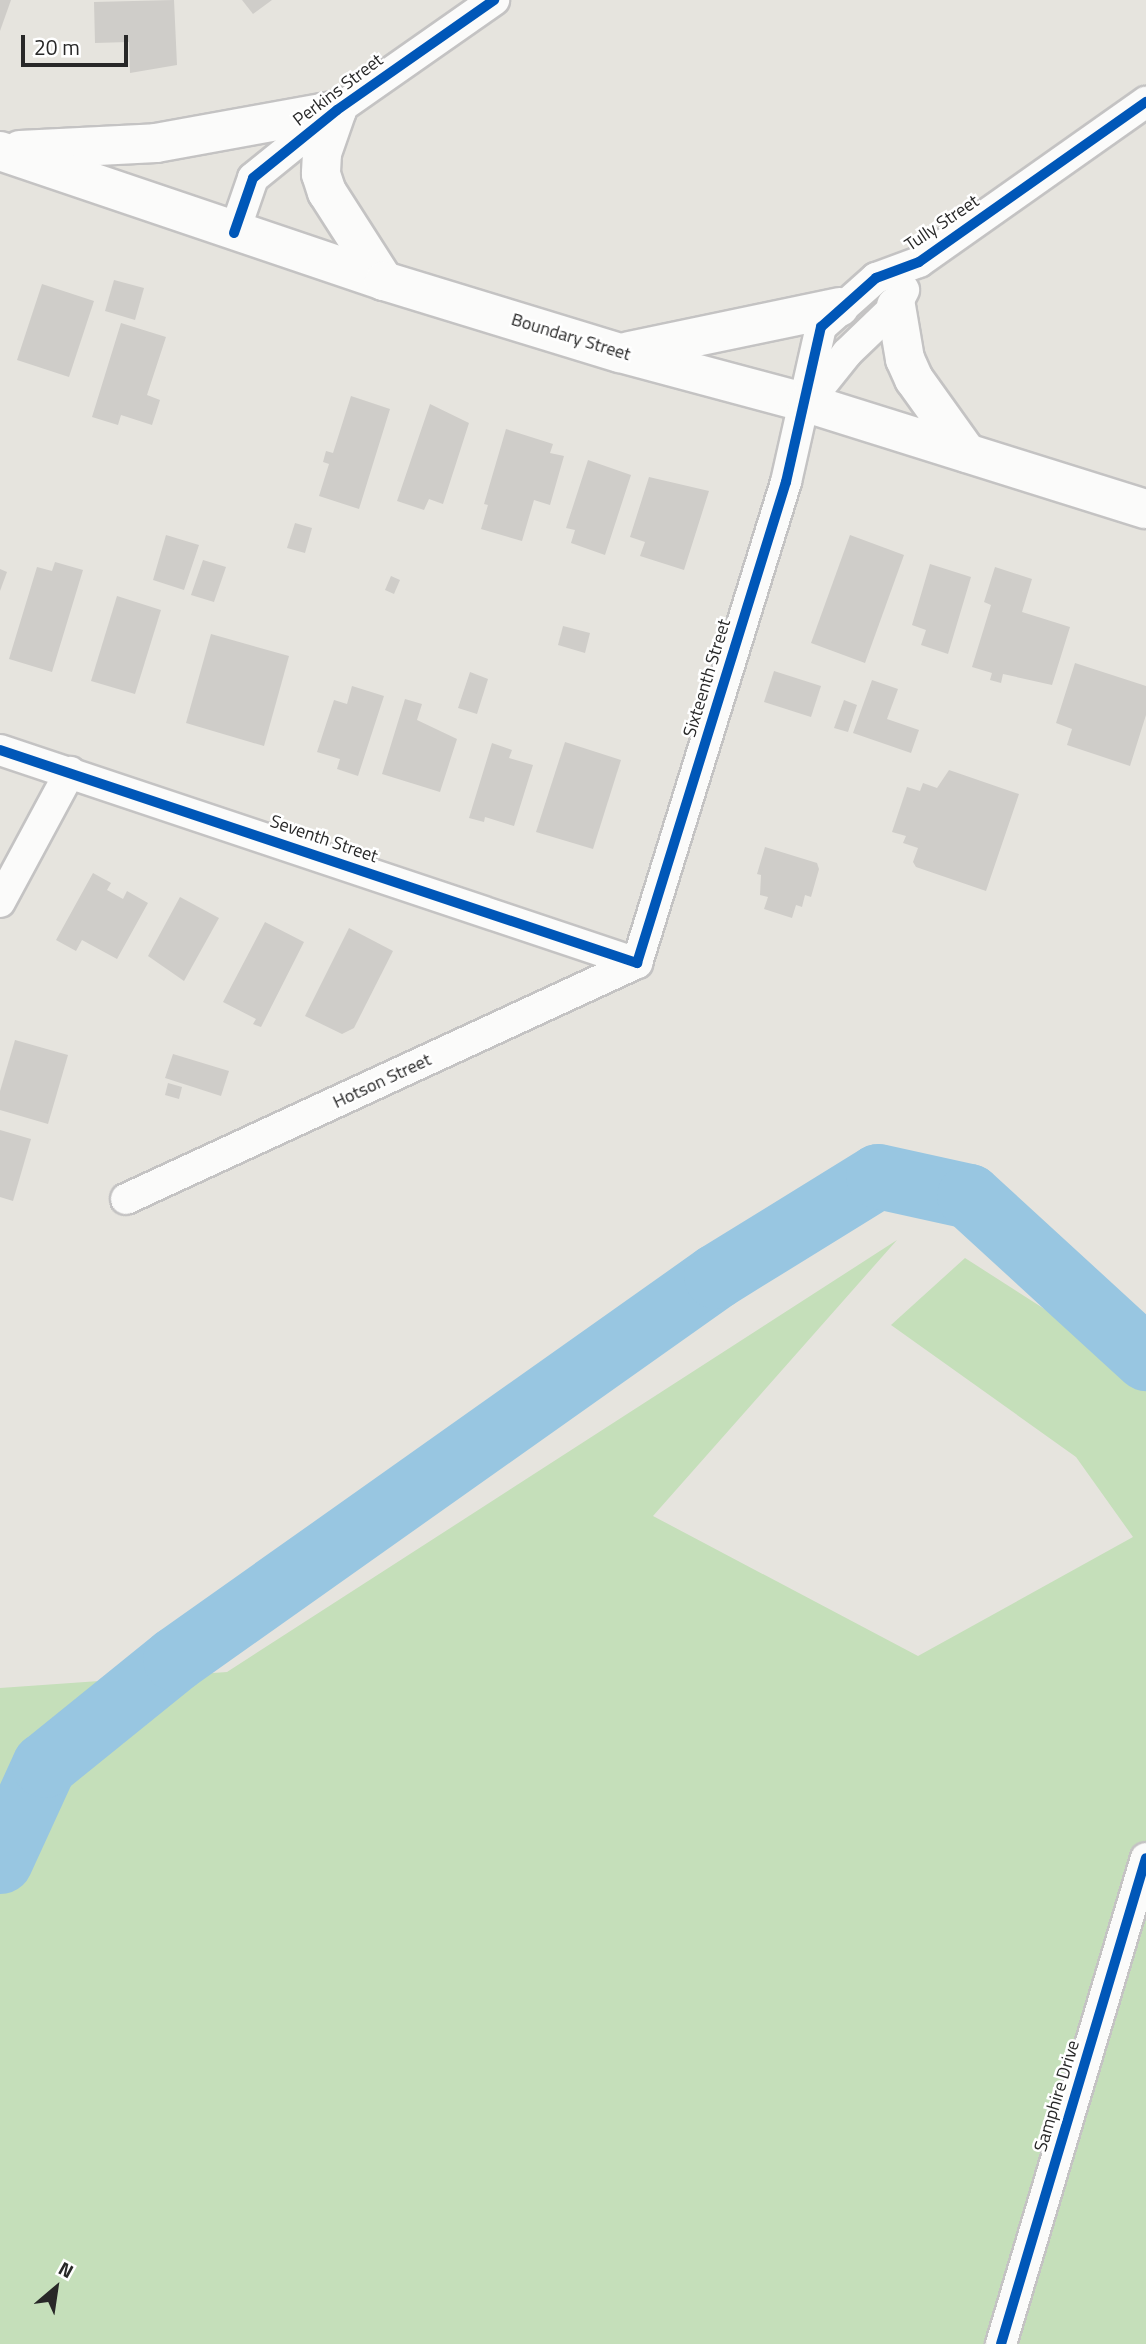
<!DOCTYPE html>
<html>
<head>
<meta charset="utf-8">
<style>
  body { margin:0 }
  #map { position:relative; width:1146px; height:2344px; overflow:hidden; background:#e6e4de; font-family:"Titillium Web",sans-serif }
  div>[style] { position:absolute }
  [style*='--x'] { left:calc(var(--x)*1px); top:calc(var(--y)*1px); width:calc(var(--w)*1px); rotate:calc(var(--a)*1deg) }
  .green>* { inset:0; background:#c5dfba }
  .river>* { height:65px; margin:-32.5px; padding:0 32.5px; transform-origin:32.5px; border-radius:32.5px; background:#98c6e1 }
  .building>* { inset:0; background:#cfcdc9 }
  .roads { filter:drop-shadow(2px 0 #c4c3c3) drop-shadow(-2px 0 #c4c3c3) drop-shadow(0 2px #c4c3c3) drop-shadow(0 -2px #c4c3c3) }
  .street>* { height:30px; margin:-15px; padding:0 15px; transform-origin:15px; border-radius:15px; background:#fbfbfa }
  .secondary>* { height:38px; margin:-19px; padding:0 19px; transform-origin:19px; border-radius:19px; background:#fbfbfa }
  .cycleway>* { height:10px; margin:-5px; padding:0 5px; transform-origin:5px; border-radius:5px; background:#0057b8 }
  span { translate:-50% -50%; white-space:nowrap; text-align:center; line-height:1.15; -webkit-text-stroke:5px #fff; paint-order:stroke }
  .street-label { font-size:18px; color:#282828 }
  .north { position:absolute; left:21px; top:2253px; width:70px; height:70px; -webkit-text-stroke:5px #fff; paint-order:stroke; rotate:29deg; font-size:19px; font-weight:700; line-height:28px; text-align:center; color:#282828 }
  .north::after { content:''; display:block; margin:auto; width:24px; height:32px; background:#282828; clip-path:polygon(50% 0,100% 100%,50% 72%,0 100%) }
  .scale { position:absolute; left:21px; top:35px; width:107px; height:32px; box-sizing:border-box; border:4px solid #282828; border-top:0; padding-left:9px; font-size:21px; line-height:24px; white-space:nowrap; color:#282828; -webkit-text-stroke:5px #fff; paint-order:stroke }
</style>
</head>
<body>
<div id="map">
  <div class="green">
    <div style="clip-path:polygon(897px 1240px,653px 1516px,918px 1656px,1133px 1537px,1076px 1457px,891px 1325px,965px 1258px,1146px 1374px,1146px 2344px,0 2344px,0 1688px,227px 1672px)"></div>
  </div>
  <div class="river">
    <div style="--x:0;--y:1861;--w:106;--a:-65.4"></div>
    <div style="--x:44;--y:1765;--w:169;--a:-39"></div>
    <div style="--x:175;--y:1659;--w:663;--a:-35.3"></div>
    <div style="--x:716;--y:1276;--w:190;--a:-31.7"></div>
    <div style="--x:878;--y:1176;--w:93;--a:12.4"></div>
    <div style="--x:969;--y:1196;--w:240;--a:42.5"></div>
  </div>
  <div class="building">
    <div style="clip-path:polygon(0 0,11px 0,0 31px)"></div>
    <div style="clip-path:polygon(174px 0,177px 65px,130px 73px,129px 42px,95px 43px,94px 2px)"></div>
    <div style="clip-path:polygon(242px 0,272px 0,253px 14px)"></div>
    <div style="clip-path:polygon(114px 280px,144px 288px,135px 320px,105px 311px)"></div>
    <div style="clip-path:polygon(42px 284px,94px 301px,69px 377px,17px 360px)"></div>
    <div style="clip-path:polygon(121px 323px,166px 337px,147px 395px,160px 400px,152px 425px,121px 415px,118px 425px,92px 417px)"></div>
    <div style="clip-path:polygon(351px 396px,390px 409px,359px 509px,319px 496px,329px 464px,323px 462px,326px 451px,333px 453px)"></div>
    <div style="clip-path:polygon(430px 404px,469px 423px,443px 504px,429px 499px,424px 510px,397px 501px)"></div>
    <div style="clip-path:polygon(506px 429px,553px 444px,550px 453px,564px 456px,550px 505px,534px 500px,522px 541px,481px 529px,488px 505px,484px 504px)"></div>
    <div style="clip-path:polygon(588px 460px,631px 475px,605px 555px,571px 543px,575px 530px,566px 528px)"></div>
    <div style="clip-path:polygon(649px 477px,709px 491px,684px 570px,640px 556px,645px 542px,630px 537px)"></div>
    <div style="clip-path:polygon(295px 523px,312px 528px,305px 553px,287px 548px)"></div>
    <div style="clip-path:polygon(166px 535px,199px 545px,184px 590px,153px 580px)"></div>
    <div style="clip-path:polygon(850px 535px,904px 555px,865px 663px,811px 643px)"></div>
    <div style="clip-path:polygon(203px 560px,226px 567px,214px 602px,191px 595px)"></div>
    <div style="clip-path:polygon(55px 562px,83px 570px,52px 672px,9px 659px,37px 567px,52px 571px)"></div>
    <div style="clip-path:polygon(930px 564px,971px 577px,948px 654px,921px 645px,926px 630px,912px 625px)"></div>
    <div style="clip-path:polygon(995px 567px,1032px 579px,1022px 612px,1070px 627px,1052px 685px,1003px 674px,1001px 683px,990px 680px,992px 673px,972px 667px,991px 605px,984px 602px)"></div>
    <div style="clip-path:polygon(0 569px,7px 572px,0 591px)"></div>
    <div style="clip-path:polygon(391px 576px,400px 580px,394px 594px,385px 590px)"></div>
    <div style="clip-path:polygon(117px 596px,161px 610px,135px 694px,91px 681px)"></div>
    <div style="clip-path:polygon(563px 626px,590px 633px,585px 653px,558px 645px)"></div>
    <div style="clip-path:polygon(211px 634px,289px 656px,264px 746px,186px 723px)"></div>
    <div style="clip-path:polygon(1075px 663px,1146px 686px,1146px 715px,1130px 766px,1067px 745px,1072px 729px,1056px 723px)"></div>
    <div style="clip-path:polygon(774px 671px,821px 686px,811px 717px,764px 702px)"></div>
    <div style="clip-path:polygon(470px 672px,488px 679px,477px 714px,458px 708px)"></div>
    <div style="clip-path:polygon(872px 680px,898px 689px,887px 719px,919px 730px,911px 753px,853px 733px)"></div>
    <div style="clip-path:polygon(352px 686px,384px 696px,358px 776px,337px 769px,340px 759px,317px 752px,334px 700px,347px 704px)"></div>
    <div style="clip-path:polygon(405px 699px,422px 704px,417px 720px,457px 739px,440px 792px,382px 774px)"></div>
    <div style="clip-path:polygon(844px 700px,857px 705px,848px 732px,834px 728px)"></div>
    <div style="clip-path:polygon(565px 742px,621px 760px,593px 849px,536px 832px)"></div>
    <div style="clip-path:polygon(492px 743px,512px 750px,509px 758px,533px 765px,514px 826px,485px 817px,484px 822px,469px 818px)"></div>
    <div style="clip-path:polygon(949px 770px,1019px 794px,986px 891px,916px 867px,913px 862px,918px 848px,903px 843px,906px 836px,892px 832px,907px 787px,920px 791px,923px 783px,937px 788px)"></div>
    <div style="clip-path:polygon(765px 847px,817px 863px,819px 869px,811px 897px,805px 895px,802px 907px,796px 905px,792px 918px,764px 909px,768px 897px,760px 895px,761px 875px,757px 874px)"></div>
    <div style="clip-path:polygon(93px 873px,111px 883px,107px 890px,123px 899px,127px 891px,148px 903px,117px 959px,82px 940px,76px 951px,56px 940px)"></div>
    <div style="clip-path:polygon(180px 897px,219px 918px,184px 981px,148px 956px)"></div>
    <div style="clip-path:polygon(265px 922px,304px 942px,261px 1027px,253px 1024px,256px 1019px,223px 1002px)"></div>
    <div style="clip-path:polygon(349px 928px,393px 951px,354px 1028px,342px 1034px,305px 1016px)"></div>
    <div style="clip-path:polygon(15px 1040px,68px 1055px,48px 1124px,0 1110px,0 1091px)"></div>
    <div style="clip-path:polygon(173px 1054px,229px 1071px,221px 1096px,165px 1078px)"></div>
    <div style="clip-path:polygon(168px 1083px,182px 1087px,179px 1099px,165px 1095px)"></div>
    <div style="clip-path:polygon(0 1130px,31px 1139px,13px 1201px,0 1197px)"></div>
  </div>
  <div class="roads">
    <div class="street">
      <div style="--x:234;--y:233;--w:58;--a:-70.9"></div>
      <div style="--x:253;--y:178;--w:108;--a:-39"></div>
      <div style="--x:337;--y:110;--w:192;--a:-35"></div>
      <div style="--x:807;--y:403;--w:64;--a:-51.3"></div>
      <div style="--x:847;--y:353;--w:68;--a:-43.8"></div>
      <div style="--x:896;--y:306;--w:18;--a:-63"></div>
      <div style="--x:0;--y:750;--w:672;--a:18.49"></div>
      <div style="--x:0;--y:902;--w:148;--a:-61.7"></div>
      <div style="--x:637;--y:963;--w:504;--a:-72.79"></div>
      <div style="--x:786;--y:482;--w:159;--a:-77.3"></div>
      <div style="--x:821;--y:327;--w:74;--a:-41.7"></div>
      <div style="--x:876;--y:278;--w:46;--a:-20.4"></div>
      <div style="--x:919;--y:262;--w:278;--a:-35.2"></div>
      <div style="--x:126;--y:1199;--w:563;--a:-24.79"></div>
      <div style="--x:1001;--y:2344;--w:507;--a:-73.39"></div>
    </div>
    <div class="secondary">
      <div style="--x:337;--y:110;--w:46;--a:109.2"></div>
      <div style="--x:322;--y:153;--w:21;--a:93"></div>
      <div style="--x:321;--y:174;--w:19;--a:72"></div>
      <div style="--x:327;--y:192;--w:106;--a:57.4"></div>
      <div style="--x:20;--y:150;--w:136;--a:-2.9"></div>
      <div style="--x:156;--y:143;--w:184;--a:-10.3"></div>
      <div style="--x:0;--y:151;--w:405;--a:18.7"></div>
      <div style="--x:384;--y:281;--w:247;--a:17"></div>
      <div style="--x:620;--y:353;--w:194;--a:15"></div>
      <div style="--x:807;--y:403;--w:355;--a:17.4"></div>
      <div style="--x:896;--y:306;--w:54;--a:80.4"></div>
      <div style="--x:905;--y:359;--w:22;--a:66"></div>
      <div style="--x:914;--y:379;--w:91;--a:54.4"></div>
      <div style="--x:629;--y:351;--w:215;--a:-11.8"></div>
    </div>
  </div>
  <div class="cycleway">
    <div style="--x:234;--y:233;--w:58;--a:-70.9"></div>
    <div style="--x:253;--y:178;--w:108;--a:-39"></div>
    <div style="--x:337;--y:110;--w:192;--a:-35"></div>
    <div style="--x:0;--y:750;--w:672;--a:18.49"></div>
    <div style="--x:637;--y:963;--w:504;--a:-72.79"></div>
    <div style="--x:786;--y:482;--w:159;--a:-77.3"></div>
    <div style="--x:821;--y:327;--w:74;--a:-41.7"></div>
    <div style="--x:876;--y:278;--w:46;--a:-20.4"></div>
    <div style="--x:919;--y:262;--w:278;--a:-35.2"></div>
    <div style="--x:1001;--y:2344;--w:507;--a:-73.39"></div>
  </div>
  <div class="street-label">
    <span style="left:338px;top:90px;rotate:-37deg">Perkins Street</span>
    <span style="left:942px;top:223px;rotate:-34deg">Tully Street</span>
    <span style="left:571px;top:337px;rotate:17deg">Boundary Street</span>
    <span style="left:707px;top:678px;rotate:-73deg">Sixteenth Street</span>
    <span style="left:324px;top:839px;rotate:19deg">Seventh Street</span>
    <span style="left:382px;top:1081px;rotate:-25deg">Hotson Street</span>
    <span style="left:1057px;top:2096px;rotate:-73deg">Samphire Drive</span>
  </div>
  <div class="north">N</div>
  <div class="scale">20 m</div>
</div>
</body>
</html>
